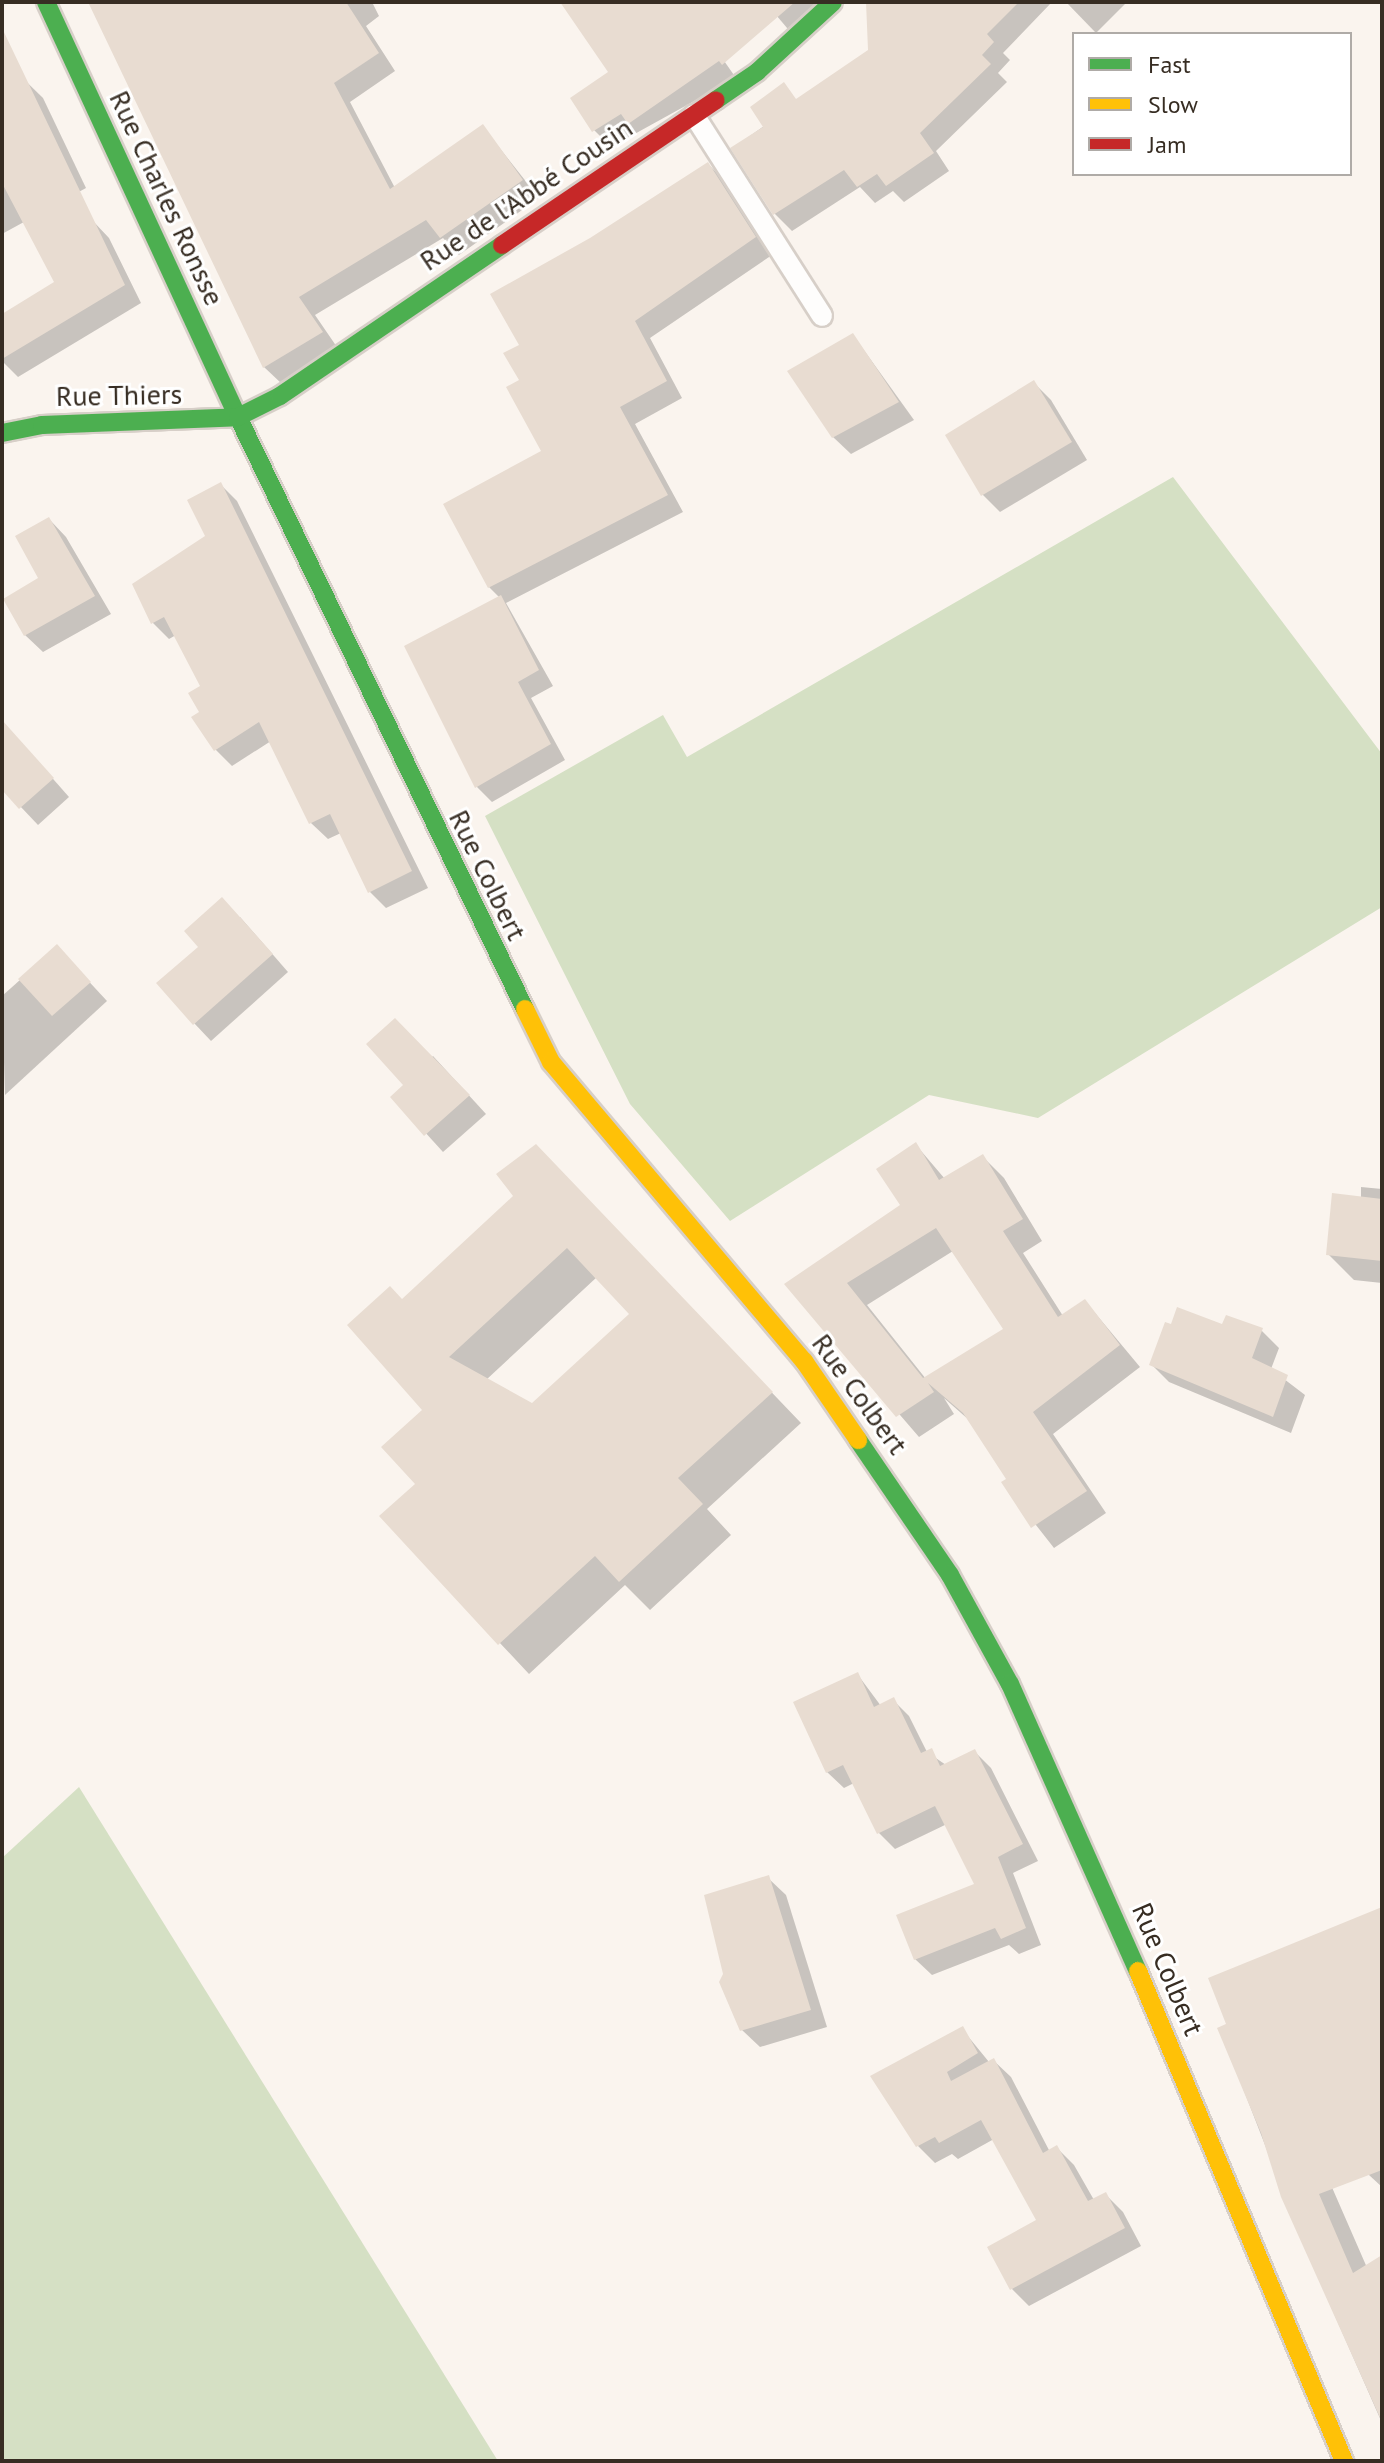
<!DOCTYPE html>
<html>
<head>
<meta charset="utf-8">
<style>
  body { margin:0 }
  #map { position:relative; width:1384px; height:2463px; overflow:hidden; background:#faf4ee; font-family:"PT Sans",sans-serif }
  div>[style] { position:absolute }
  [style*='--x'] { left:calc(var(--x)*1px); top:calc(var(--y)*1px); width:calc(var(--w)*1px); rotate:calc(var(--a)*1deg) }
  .green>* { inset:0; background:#d5e0c4 }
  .shadow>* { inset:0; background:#0003 }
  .building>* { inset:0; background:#e8dcd1 }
  .roads { filter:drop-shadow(2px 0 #d7cfc8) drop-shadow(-2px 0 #d7cfc8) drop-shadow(0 2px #d7cfc8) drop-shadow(0 -2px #d7cfc8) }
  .lane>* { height:20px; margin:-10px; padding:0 10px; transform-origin:10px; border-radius:10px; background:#fefdfc }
  .fast>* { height:18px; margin:-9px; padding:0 9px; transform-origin:9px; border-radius:9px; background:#4caf50 }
  .slow>* { height:18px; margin:-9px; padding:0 9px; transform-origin:9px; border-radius:9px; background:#ffc107 }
  .jam>* { height:18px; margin:-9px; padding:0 9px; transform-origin:9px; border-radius:9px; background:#c62828 }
  span { translate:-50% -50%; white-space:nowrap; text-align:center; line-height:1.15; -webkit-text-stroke:6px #fff; paint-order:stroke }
  .street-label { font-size:28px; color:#372d23 }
  .frame { position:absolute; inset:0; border:4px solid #372d23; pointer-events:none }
  .legend { position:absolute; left:1072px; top:32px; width:280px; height:144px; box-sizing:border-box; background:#fff; border:2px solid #afaba7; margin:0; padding:10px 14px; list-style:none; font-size:24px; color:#372d23 }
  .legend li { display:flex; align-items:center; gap:16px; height:40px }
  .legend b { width:40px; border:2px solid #afaba7 }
</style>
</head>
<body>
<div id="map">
  <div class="green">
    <div style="clip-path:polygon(1173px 477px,1382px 754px,1382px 907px,1038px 1118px,929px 1095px,730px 1221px,630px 1104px,485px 816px,663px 715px,687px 757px)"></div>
    <div style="clip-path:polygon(79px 1787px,498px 2461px,2px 2461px,2px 1858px)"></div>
  </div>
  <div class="shadow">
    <div style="clip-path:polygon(91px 2px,372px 2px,379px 16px,366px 26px,395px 71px,350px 102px,395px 188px,483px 127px,539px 198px,459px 255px,443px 238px,315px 315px,339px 350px,282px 384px,264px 367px)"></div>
    <div style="clip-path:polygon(563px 2px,683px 2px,736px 78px,611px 147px,594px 130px,611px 73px)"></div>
    <div style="clip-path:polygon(765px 2px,816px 2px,793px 35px)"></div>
    <div style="clip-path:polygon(887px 2px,1052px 2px,1003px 53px,1010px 60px,998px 73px,1007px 82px,936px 151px,949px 171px,904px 202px,893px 191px,875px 203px,860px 187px,792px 231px,775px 214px,733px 148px,870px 51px)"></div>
    <div style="clip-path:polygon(1066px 2px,1127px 2px,1096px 33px)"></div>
    <div style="clip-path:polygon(2px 58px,43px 98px,86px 188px,2px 234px)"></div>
    <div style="clip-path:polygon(708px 164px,725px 181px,772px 255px,650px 338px,682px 398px,635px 424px,683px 512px,506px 603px,553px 686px,531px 698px,565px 760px,492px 802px,477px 787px,500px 598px,489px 587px,543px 452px,522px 380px,522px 346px,591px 240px)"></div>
    <div style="clip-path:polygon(92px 220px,109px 238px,141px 303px,18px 377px,2px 361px,2px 316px,57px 282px)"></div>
    <div style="clip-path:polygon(853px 335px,914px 420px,851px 454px,833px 437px)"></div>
    <div style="clip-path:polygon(1034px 383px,1051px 400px,1087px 460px,1000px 512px,983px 495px,947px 436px)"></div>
    <div style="clip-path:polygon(221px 485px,237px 501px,428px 888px,386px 908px,370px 892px,341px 833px,328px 839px,311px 823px,271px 741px,232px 766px,215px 749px,201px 712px,202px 686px,176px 635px,169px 639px,152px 622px,208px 537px)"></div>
    <div style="clip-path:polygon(49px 519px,66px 537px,111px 614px,43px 652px,25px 635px,41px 579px)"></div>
    <div style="clip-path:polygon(2px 721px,69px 797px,38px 825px,2px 787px)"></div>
    <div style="clip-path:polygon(240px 917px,288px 972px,211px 1041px,194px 1023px,201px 947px)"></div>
    <div style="clip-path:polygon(57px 947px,107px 1001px,5px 1095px,2px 996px)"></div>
    <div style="clip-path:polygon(433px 1056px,486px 1114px,443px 1152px,393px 1097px)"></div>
    <div style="clip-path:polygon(evenodd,916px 1145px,945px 1179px,982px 1156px,1004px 1178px,1042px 1241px,1023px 1253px,1063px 1316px,1085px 1301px,1140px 1367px,1053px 1434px,1106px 1513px,1054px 1548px,1003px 1483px,1009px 1479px,969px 1420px,944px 1398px,954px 1414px,919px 1437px,787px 1284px,903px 1206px,916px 1145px,953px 1251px,1006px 1330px,926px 1379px,867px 1305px,953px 1251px)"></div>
    <div style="clip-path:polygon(evenodd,566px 1177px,801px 1423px,707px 1509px,731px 1535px,650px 1610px,625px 1585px,529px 1674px,382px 1517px,418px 1484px,425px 1410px,403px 1302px,566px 1177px,597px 1277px,631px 1314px,533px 1406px,486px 1380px,597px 1277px)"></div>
    <div style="clip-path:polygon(1361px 1187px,1382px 1189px,1382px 1283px,1354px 1280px,1328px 1254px,1361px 1198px)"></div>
    <div style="clip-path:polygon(1223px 1326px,1261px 1330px,1279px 1348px,1271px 1369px,1305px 1395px,1291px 1433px,1169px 1382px,1151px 1364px)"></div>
    <div style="clip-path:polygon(858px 1675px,881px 1706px,893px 1700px,909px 1716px,927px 1752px,946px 1765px,975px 1752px,991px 1768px,1038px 1861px,1013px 1873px,1041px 1945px,1019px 1954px,1009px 1945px,932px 1975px,915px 1959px,976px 1885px,947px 1824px,895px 1849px,879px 1833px,854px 1783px,844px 1788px,827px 1772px)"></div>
    <div style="clip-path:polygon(768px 1878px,786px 1895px,827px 2027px,760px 2047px,742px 2030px,725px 1974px)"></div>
    <div style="clip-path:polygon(1382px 1909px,1382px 2187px,1369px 2175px,1317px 2153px,1382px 2302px,1382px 2423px,1303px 2243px,1220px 2029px)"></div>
    <div style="clip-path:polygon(962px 2029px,989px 2062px,993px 2060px,1011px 2077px,1050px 2152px,1057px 2148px,1074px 2165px,1094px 2200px,1105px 2194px,1123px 2212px,1141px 2246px,1029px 2306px,1012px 2289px,1038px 2221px,994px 2139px,958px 2159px,952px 2154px,935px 2163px,918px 2146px)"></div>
  </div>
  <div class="building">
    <div style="clip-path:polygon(88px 2px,346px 2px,379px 53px,334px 83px,390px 189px,483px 124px,523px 180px,440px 238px,426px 220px,299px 297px,323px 332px,263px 368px)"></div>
    <div style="clip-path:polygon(560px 2px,795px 2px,722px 65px,719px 61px,628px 124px,621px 114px,592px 132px,570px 98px,608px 72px)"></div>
    <div style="clip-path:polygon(866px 2px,1019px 2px,987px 34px,994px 42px,982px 55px,991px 64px,920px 133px,934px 153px,886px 186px,877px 174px,857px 187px,844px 170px,773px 215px,730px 148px,763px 127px,750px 107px,784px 82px,796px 99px,868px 50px)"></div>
    <div style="clip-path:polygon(2px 28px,125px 285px,2px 359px,2px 314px,54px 282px,2px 183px)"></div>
    <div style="clip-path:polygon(708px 162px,756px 237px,635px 321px,667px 381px,620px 407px,668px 495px,488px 588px,443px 504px,541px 451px,506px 387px,519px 380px,503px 353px,519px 345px,490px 294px,590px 238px)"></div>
    <div style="clip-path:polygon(853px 333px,899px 402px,832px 438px,787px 371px)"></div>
    <div style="clip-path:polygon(1034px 380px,1072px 442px,981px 496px,945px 435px)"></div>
    <div style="clip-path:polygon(221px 482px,412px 871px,368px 893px,330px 814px,309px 824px,259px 722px,214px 751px,191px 717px,199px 712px,188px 693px,200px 686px,164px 617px,151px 624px,132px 584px,205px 536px,187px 500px)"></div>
    <div style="clip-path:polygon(49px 517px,95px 596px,24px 636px,3px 599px,38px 578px,15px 536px)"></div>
    <div style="clip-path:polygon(501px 595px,539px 670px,518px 682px,551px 744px,475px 788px,404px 646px)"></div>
    <div style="clip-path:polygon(2px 720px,54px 778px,19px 809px,2px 790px)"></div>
    <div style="clip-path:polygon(222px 897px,273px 954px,193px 1025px,156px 983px,198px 947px,184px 931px)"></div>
    <div style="clip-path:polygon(57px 944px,91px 982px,52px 1016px,18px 979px)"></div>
    <div style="clip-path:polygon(395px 1018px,470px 1095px,424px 1136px,390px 1097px,403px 1085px,366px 1044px)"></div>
    <div style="clip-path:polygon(evenodd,916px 1142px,939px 1180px,983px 1154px,1023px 1219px,1003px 1231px,1058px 1317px,1085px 1299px,1120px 1345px,1033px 1412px,1087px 1491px,1031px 1528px,1001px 1482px,1006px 1479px,963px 1413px,928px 1383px,934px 1392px,896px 1417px,784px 1284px,900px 1205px,876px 1169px,916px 1142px,936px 1228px,1003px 1329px,923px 1378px,847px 1283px,936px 1228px)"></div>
    <div style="clip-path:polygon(evenodd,536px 1144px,773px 1392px,678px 1478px,703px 1504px,619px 1582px,595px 1556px,498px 1645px,379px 1516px,415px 1484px,381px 1447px,422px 1410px,347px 1325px,390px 1286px,402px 1299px,513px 1196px,496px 1174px,536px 1144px,567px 1248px,629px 1314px,532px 1403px,449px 1357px,567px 1248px)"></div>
    <div style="clip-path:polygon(1332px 1193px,1382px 1199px,1382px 1261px,1326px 1255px)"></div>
    <div style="clip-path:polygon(1177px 1307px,1222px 1324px,1226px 1315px,1263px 1328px,1252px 1358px,1288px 1375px,1273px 1417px,1149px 1365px,1165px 1322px,1171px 1324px)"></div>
    <div style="clip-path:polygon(858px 1672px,874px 1707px,894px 1697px,921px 1753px,932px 1748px,940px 1766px,975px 1749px,1023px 1844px,998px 1857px,1026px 1928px,1001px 1939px,995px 1928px,914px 1960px,896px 1915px,974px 1884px,935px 1806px,877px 1834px,843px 1765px,826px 1773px,793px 1702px)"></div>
    <div style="clip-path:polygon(769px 1875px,811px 2010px,740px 2031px,719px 1982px,723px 1974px,704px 1895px)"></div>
    <div style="clip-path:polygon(1382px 1907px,1382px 2170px,1319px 2194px,1353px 2273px,1382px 2255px,1382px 2422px,1281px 2197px,1261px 2133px,1217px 2028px,1226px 2024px,1208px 1978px)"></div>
    <div style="clip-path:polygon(963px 2026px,978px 2053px,947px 2072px,951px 2081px,994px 2058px,1043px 2153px,1057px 2145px,1088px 2201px,1106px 2192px,1125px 2228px,1010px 2290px,987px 2247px,1036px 2220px,981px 2120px,939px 2143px,935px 2137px,916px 2147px,870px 2076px)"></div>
  </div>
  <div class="roads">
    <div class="lane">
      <div style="--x:694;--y:115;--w:238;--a:57.5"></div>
    </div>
    <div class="fast">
      <div style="--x:46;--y:2;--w:457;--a:65.2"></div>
      <div style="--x:238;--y:417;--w:658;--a:64.14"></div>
      <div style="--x:716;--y:100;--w:50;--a:-34.3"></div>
      <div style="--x:757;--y:72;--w:103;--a:-42.6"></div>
      <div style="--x:2;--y:433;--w:41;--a:-11.3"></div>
      <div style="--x:42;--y:425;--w:196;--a:-2.3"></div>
      <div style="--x:238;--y:417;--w:47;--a:-26.6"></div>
      <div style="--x:280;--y:396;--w:268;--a:-34.2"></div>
      <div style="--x:858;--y:1440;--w:163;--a:55.7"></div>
      <div style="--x:950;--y:1575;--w:124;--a:61.2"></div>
      <div style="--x:1010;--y:1684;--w:314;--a:66"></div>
    </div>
    <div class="slow">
      <div style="--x:525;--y:1009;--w:59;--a:63.9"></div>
      <div style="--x:551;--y:1062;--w:392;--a:49.8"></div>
      <div style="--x:804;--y:1361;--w:96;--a:55.6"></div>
      <div style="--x:1138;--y:1971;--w:532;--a:67.2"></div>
    </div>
    <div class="jam">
      <div style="--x:502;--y:245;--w:258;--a:-34.1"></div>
    </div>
  </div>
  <div class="street-label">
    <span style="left:526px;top:194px;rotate:-34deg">Rue de l'Abbé Cousin</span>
    <span style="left:167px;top:198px;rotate:65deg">Rue Charles Ronsse</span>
    <span style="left:119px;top:395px;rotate:-1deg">Rue Thiers</span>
    <span style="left:488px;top:875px;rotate:64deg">Rue Colbert</span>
    <span style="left:860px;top:1394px;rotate:54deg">Rue Colbert</span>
    <span style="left:1168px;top:1969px;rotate:67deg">Rue Colbert</span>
  </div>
  <div class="frame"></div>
  <ul class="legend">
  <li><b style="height:10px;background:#4caf50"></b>Fast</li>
  <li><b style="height:10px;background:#ffc107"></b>Slow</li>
  <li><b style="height:10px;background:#c62828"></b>Jam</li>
  </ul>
</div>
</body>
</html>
